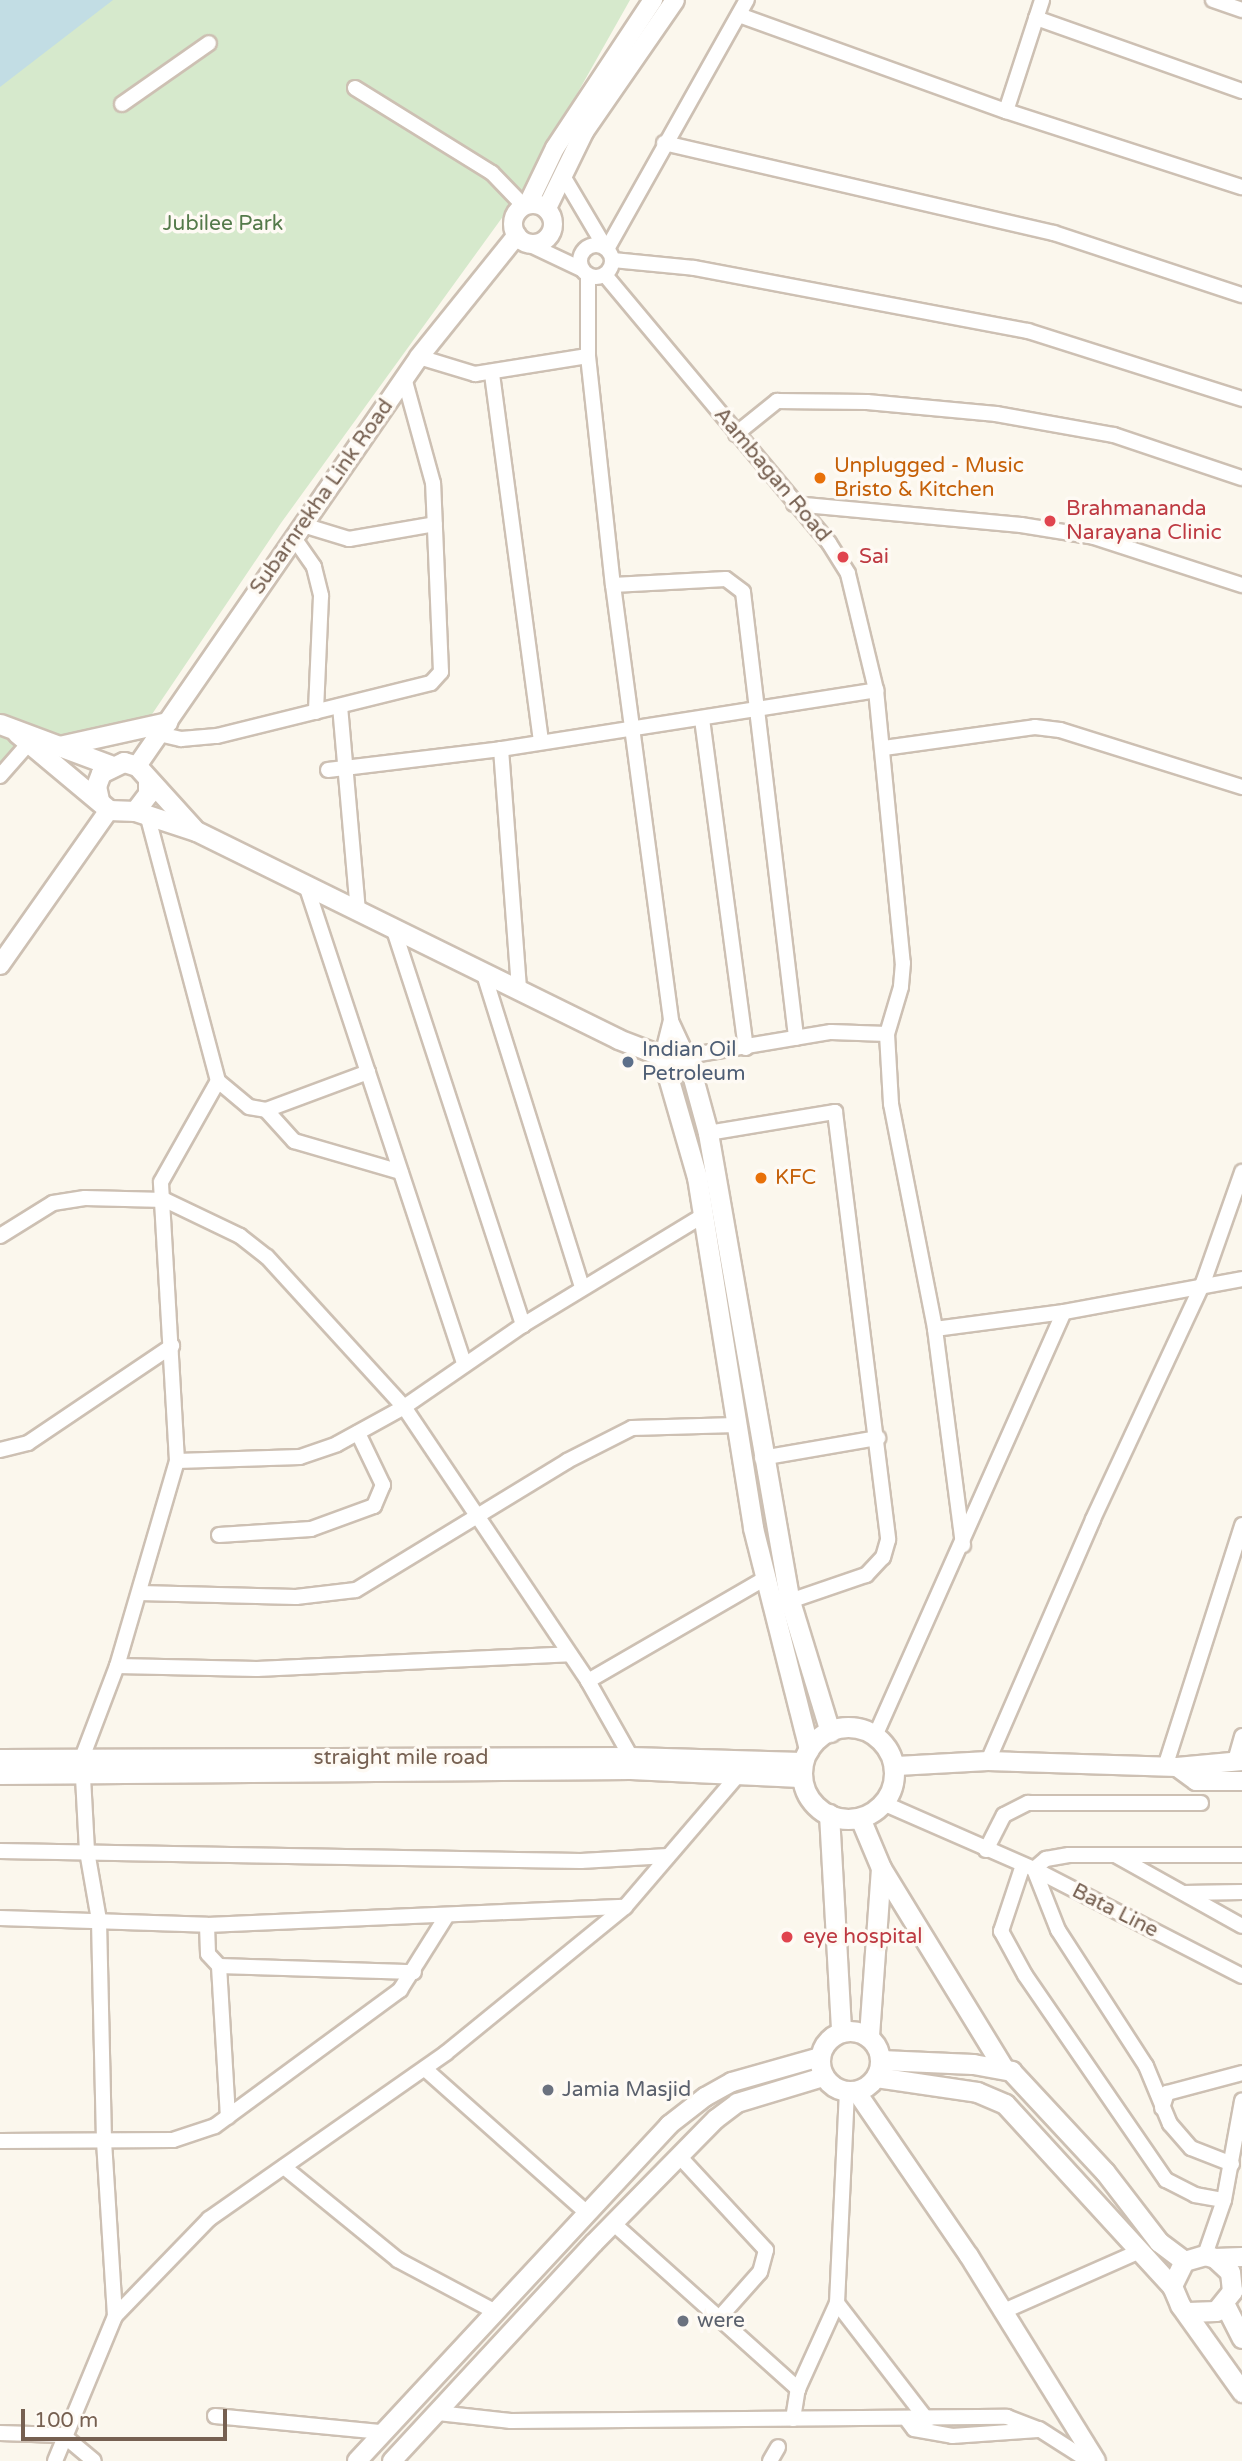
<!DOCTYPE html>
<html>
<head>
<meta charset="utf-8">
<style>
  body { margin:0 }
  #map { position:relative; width:1242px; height:2461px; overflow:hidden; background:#fbf7ed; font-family:"Varela Round",sans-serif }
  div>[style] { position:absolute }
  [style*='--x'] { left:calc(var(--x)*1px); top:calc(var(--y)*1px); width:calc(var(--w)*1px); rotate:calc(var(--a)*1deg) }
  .green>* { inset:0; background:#d6e9cc }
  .water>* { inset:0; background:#c2dde4 }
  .roads { filter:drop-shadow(2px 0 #cdc0b3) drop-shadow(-2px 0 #cdc0b3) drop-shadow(0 2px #cdc0b3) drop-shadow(0 -2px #cdc0b3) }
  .minor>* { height:14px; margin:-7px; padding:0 7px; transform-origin:7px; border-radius:7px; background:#fff }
  .minor>.ring { margin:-7px; padding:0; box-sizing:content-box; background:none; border:14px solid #fff; border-radius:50% }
  .tertiary>* { height:18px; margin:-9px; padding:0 9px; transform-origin:9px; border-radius:9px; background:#fff }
  .tertiary>.ring { margin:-9px; padding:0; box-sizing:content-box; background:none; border:18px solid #fff; border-radius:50% }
  .secondary>* { height:19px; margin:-9.5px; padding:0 9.5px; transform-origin:9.5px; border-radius:9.5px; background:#fff }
  .secondary>.ring { margin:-9.5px; padding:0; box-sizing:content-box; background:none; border:19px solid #fff; border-radius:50% }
  .dots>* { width:19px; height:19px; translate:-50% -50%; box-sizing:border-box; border:4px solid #fefaf4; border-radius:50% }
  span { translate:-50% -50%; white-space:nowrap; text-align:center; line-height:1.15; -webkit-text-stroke:7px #fefaf4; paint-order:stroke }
  .park-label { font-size:21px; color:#547a4a }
  .food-label { font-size:21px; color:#c56008 }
  .left { translate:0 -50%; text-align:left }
  .street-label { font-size:21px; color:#766051 }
  .health-label { font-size:21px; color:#be3a42 }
  .service-label { font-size:21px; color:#4e5e75 }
  .worship-label { font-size:21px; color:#5b616d }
  .scale { position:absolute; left:21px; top:2409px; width:206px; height:32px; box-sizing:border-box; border:4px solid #766051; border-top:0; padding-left:9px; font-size:21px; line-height:24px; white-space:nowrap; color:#766051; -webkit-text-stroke:5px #fefaf4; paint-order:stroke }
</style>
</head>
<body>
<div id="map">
  <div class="green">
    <div style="clip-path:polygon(0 0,630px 0,525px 186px,281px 523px,138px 735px,0 763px)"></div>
  </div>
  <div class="water">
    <div style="clip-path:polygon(0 0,113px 0,0 87px)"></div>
  </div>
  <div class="roads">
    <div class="minor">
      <div style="--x:1213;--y:0;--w:31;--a:19"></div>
      <div style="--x:739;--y:15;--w:284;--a:19.8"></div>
      <div style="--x:1006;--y:111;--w:248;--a:17.9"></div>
      <div style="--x:1036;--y:18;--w:219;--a:19.5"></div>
      <div style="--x:355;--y:88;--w:161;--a:31.8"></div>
      <div style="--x:492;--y:173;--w:46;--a:45.9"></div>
      <div style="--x:122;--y:104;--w:106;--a:-35"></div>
      <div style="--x:1006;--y:111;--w:117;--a:-72"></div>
      <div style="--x:664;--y:143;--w:400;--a:13"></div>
      <div style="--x:1054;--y:233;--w:198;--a:18.3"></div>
      <div style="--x:563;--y:176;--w:82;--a:59.4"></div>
      <div style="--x:524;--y:242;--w:63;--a:25.3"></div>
      <div class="ring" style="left:580px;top:245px;width:18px;height:18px"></div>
      <div style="--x:607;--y:249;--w:286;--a:-60.7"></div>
      <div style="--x:613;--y:260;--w:81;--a:5.6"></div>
      <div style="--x:694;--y:268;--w:340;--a:10.7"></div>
      <div style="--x:1028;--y:331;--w:225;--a:17.6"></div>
      <div style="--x:588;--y:275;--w:81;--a:90"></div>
      <div style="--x:588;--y:356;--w:230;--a:83.8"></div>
      <div style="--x:613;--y:585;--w:440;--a:82.4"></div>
      <div style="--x:671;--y:1021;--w:38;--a:65"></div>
      <div style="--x:687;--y:1056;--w:146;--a:-9.5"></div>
      <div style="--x:831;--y:1032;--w:56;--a:2"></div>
      <div style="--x:887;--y:1034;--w:70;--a:86.7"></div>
      <div style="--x:891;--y:1104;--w:229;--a:78.9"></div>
      <div style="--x:935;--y:1329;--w:218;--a:82.6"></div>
      <div style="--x:605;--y:275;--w:349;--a:50.1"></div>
      <div style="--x:829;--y:543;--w:36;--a:58"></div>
      <div style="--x:848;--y:574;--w:119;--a:76.4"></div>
      <div style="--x:876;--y:690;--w:274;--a:84.4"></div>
      <div style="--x:903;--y:963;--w:24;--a:95"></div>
      <div style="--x:901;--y:987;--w:49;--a:106.6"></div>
      <div style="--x:419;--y:357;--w:59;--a:16.9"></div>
      <div style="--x:475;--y:374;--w:114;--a:-9.1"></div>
      <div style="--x:492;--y:374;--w:371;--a:82.4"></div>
      <div style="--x:736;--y:434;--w:53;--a:-38.8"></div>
      <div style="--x:777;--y:401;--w:90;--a:0.6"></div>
      <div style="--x:867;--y:402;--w:130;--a:5.3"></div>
      <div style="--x:996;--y:414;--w:120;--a:10.1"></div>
      <div style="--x:1114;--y:435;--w:135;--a:18.6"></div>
      <div style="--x:794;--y:504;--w:228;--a:5.3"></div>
      <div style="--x:1021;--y:525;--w:74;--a:9.3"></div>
      <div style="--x:1094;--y:537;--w:156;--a:18"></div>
      <div style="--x:303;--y:525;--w:48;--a:16.9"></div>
      <div style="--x:349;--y:539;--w:87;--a:-9.9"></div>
      <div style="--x:294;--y:538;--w:35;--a:55"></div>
      <div style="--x:314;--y:567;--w:30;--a:76"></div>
      <div style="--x:321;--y:596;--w:116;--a:92.5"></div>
      <div style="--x:613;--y:585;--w:113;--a:-3"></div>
      <div style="--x:726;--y:579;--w:21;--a:37"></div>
      <div style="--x:743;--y:592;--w:449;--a:83.2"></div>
      <div style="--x:340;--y:706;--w:205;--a:85"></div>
      <div style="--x:702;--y:719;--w:332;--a:82.4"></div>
      <div style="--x:159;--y:734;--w:23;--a:13"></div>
      <div style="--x:181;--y:739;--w:36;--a:-5"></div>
      <div style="--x:217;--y:736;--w:220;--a:-13.9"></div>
      <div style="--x:431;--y:683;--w:15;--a:-48"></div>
      <div style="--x:441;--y:672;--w:189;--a:-92.4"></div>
      <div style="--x:433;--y:483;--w:109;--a:-105.4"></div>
      <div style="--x:884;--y:748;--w:152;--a:-7.9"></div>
      <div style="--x:1035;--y:727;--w:25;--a:7"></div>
      <div style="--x:1060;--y:730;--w:191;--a:17.4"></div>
      <div style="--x:501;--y:749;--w:241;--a:85.7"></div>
      <div style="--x:328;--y:770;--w:174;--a:-6.9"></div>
      <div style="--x:501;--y:749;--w:380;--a:-8.9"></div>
      <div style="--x:0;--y:776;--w:44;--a:-48.7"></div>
      <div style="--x:306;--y:885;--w:503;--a:71.71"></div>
      <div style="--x:393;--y:927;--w:419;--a:71.9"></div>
      <div style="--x:483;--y:971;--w:331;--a:72.6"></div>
      <div style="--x:662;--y:1056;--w:36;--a:-76"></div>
      <div style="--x:218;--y:1081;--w:40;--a:40"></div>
      <div style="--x:249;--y:1107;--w:17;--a:10"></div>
      <div style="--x:266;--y:1110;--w:109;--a:-20.4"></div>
      <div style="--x:266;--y:1110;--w:42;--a:47.9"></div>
      <div style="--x:294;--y:1141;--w:111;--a:16.2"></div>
      <div style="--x:708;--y:1133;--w:129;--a:-9.4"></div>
      <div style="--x:835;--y:1112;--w:431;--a:82.9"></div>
      <div style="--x:888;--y:1540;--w:18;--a:106"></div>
      <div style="--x:883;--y:1557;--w:25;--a:133"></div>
      <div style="--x:866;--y:1575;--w:80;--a:161.1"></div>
      <div style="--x:0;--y:1236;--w:62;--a:-31.9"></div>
      <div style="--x:53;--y:1203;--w:32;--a:-9"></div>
      <div style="--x:85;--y:1198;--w:80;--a:1.4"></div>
      <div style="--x:165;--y:1200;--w:83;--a:25.6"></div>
      <div style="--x:240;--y:1236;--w:34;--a:38"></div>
      <div style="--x:267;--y:1257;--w:203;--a:47.6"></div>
      <div style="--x:404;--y:1407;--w:330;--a:56.1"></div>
      <div style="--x:588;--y:1681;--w:87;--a:60.5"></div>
      <div style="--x:935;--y:1329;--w:130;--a:-7.5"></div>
      <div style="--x:1064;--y:1312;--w:181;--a:-10.5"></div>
      <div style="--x:0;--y:1450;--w:29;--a:-14"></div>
      <div style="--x:28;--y:1443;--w:174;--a:-34"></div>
      <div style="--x:762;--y:1458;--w:118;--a:-9.8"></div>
      <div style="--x:177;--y:1461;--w:123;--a:-1.9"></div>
      <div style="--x:300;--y:1457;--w:39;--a:-19"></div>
      <div style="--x:337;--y:1444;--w:77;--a:-28.9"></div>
      <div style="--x:404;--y:1407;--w:145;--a:-34.6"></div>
      <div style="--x:523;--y:1325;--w:210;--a:-31.3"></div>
      <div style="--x:219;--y:1535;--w:92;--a:-3.7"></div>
      <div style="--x:311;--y:1529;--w:67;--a:-20.1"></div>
      <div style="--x:374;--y:1506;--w:23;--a:-67"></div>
      <div style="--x:383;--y:1485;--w:58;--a:-115.7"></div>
      <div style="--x:139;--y:1593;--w:157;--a:1.5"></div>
      <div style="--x:296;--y:1597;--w:60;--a:-6.7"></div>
      <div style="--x:356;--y:1590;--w:247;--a:-31.4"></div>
      <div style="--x:567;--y:1461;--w:73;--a:-26.9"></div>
      <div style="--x:632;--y:1428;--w:104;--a:-1.7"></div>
      <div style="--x:117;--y:1666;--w:140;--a:1.2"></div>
      <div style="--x:257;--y:1669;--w:313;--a:-2.7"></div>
      <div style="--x:588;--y:1681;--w:203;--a:-30.1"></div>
      <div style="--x:876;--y:1734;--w:462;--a:-66"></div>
      <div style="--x:988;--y:1761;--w:264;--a:-66.5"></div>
      <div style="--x:1093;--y:1519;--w:260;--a:-65"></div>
      <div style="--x:1203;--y:1283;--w:118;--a:-70.6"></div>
      <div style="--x:1235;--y:1761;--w:26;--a:-74"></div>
      <div style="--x:1165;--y:1767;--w:254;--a:-72.3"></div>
      <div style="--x:883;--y:1803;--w:165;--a:23.6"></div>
      <div style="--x:1034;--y:1869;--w:234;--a:27.2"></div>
      <div style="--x:986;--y:1850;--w:39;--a:-63"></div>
      <div style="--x:1004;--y:1815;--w:27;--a:-27"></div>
      <div style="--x:1028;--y:1803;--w:173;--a:0"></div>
      <div style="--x:0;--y:1851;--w:581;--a:0.99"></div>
      <div style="--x:581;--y:1861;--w:87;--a:-3.3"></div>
      <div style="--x:1115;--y:1855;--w:145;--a:29.2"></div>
      <div style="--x:1023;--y:1865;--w:70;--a:108.4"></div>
      <div style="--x:1001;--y:1931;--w:50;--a:61.4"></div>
      <div style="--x:1025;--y:1975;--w:249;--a:55.5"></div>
      <div style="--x:1166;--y:2180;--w:33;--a:27"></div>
      <div style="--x:1195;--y:2195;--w:29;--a:10"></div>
      <div style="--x:1184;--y:1893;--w:58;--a:-1"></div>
      <div style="--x:0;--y:1918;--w:207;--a:1.9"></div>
      <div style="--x:207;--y:1925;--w:418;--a:-2.5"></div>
      <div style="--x:207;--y:1925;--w:29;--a:88"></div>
      <div style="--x:208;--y:1954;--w:16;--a:47"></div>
      <div style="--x:219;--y:1966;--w:195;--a:1.8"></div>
      <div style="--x:219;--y:1966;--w:151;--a:86.6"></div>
      <div style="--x:425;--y:2069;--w:215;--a:41.6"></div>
      <div style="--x:1162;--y:2108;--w:16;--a:-72"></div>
      <div style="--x:1167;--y:2093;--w:78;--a:-14.9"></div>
      <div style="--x:0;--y:2141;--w:173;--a:-0.3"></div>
      <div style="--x:173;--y:2140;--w:44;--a:-18.4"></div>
      <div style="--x:215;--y:2126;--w:230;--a:-36.3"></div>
      <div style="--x:400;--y:1990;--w:86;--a:-57.8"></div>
      <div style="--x:679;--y:2156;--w:128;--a:47.2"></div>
      <div style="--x:766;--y:2250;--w:23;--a:105"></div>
      <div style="--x:760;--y:2272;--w:59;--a:131.6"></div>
      <div style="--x:1232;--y:2164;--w:44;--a:-158.7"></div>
      <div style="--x:1191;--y:2148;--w:32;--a:-131"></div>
      <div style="--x:1170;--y:2124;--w:63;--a:-112.5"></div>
      <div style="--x:1146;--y:2066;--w:162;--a:-122.9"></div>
      <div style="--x:1058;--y:1930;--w:66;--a:-111.5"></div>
      <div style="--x:1034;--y:1869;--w:16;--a:-40"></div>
      <div style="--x:1046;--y:1859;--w:23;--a:-10"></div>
      <div style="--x:1069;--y:1855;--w:173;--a:0"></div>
      <div style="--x:284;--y:2167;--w:147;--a:39.2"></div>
      <div style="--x:398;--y:2260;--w:109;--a:28"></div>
      <div style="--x:613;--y:2223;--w:249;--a:41.9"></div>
      <div style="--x:1205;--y:2255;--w:58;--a:-70.9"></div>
      <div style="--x:1224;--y:2200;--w:101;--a:-79.7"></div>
      <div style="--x:837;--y:2303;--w:148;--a:52.4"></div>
      <div style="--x:1004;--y:2311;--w:149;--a:-23.8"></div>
      <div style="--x:115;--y:2316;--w:135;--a:-45.9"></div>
      <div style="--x:209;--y:2219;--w:289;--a:-35"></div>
      <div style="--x:446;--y:2053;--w:231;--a:-39.2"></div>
      <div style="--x:625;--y:1907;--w:177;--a:-49.4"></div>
      <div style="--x:438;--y:2413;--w:73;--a:6.3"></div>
      <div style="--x:511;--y:2421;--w:496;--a:-0.5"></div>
      <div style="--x:1007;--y:2417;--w:34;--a:21"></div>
      <div style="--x:1039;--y:2429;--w:59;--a:32.6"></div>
      <div style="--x:215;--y:2416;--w:168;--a:5.5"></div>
      <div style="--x:793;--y:2419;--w:30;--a:-81"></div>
      <div style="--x:798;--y:2389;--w:94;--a:-65.6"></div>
      <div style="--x:837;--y:2303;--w:211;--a:-87.3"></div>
      <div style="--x:908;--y:2421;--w:10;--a:53"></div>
      <div style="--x:914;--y:2429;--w:39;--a:10"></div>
      <div style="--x:952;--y:2436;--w:86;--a:-4"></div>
      <div style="--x:0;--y:2433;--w:63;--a:1.8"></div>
      <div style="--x:63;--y:2435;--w:40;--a:40"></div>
      <div style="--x:55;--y:2461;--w:157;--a:-67.5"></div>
      <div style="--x:115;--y:2316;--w:175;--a:-93.6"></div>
      <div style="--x:104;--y:2141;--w:221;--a:-91.3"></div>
      <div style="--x:99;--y:1920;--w:70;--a:-99.9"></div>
      <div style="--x:87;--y:1851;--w:93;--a:-93.1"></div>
      <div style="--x:82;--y:1758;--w:98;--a:-69.2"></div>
      <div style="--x:117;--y:1666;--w:214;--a:-73.7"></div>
      <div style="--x:177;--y:1461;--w:279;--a:-93.3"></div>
      <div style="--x:161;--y:1182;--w:116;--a:-60.6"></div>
      <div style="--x:218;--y:1081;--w:275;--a:-104.9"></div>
      <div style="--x:770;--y:2461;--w:16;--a:-60"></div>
    </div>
    <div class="tertiary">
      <div style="--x:528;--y:204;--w:62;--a:-64.3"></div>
      <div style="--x:555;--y:148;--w:178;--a:-56.5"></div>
      <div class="ring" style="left:513px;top:204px;width:22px;height:22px"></div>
      <div style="--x:547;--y:208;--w:85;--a:-64"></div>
      <div style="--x:584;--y:132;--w:160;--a:-55.4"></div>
      <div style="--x:137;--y:766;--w:497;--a:-55.4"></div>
      <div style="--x:419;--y:357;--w:156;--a:-51.2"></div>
      <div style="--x:0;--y:965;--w:189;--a:-54.9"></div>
      <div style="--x:0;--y:1759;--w:631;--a:-0.18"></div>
      <div style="--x:631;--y:1757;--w:171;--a:1.7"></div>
      <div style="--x:897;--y:1766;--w:91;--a:-3.1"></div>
      <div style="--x:988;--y:1761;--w:189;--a:1.8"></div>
      <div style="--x:1177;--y:1767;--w:65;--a:-5.3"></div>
      <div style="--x:1177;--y:1767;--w:24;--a:36"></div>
      <div style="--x:1196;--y:1781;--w:46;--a:0"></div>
      <div style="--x:0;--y:1775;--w:631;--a:-0.45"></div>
      <div style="--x:631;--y:1770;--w:169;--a:2.7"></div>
      <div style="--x:856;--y:2091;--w:200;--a:55.6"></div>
      <div style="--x:969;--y:2256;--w:241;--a:58.2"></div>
      <div style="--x:1215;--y:2258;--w:27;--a:-2"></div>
      <div style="--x:357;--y:2461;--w:459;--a:-47.1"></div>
      <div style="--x:669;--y:2125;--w:46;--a:-37.9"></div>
      <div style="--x:705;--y:2097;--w:31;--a:-29"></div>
      <div style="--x:732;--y:2082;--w:91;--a:-15.9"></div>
      <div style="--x:392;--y:2461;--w:297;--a:-47.2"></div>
      <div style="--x:594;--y:2243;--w:174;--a:-45.5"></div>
      <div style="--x:716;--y:2119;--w:26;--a:-37"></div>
      <div style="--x:737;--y:2103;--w:90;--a:-16.8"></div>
    </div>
    <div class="secondary">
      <div style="--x:0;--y:724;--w:117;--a:20.4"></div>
      <div style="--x:17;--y:733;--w:120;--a:39.9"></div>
      <div style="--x:109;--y:810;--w:26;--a:2"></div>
      <div style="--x:135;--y:811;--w:21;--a:-53"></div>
      <div style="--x:148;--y:794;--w:12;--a:-90"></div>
      <div style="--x:59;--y:746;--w:111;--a:-12.5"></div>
      <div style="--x:99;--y:800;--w:14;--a:-102"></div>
      <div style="--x:96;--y:786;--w:14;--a:-69"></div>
      <div style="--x:101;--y:773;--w:25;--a:-26"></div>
      <div style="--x:124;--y:762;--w:14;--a:17"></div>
      <div style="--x:137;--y:766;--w:84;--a:47.9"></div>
      <div style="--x:135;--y:811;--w:64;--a:18.2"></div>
      <div style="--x:196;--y:831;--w:470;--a:26.2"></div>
      <div style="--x:618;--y:1039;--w:47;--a:21.1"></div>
      <div style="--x:662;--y:1056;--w:25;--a:0"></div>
      <div style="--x:687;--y:1056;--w:80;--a:74.7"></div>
      <div style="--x:708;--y:1133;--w:475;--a:80.1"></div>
      <div style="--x:790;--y:1601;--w:137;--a:73"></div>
      <div style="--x:662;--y:1056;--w:126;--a:73.9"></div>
      <div style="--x:697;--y:1177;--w:355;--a:80.9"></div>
      <div style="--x:753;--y:1528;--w:228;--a:75.8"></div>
      <div class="ring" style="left:802px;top:1727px;width:73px;height:73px"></div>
      <div style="--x:829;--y:1814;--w:217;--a:86.8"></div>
      <div style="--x:860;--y:1818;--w:54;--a:67.2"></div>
      <div style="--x:881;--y:1868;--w:167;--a:94.1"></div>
      <div style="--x:881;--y:1868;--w:233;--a:58.5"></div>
      <div class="ring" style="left:820px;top:2031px;width:41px;height:41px"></div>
      <div style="--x:881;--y:2060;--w:92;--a:2.5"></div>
      <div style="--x:973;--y:2064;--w:39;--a:10"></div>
      <div style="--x:1011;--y:2071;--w:138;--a:47.1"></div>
      <div style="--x:1105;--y:2172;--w:88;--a:52.4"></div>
      <div style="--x:1159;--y:2242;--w:31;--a:37"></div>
      <div style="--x:876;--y:2077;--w:102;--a:8.4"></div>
      <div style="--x:977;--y:2092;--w:30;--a:23"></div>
      <div style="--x:1005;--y:2104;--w:247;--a:47.5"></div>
      <div style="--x:1225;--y:2305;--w:37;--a:63"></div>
      <div style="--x:1188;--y:2312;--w:28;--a:-2"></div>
      <div style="--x:1216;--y:2311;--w:26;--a:-51"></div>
      <div style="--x:1232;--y:2291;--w:19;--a:-96"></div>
      <div style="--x:1230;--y:2272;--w:21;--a:-137"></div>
      <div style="--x:1215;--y:2258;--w:10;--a:-163"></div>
      <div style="--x:1205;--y:2255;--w:22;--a:164"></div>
      <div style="--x:1184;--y:2261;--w:28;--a:116"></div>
      <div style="--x:1172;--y:2286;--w:21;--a:67"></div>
      <div style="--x:1180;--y:2305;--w:107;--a:54.5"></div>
    </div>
  </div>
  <div class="dots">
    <div style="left:820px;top:478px;background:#e8710a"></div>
    <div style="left:1050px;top:521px;background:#e0444e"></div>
    <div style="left:843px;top:557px;background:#e0444e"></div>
    <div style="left:628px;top:1062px;background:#5c6f8a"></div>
    <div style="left:761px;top:1178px;background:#e8710a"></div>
    <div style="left:787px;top:1937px;background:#e0444e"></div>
    <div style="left:548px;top:2090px;background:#6b7280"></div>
    <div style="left:683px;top:2321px;background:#6b7280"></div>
  </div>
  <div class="park-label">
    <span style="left:223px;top:224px">Jubilee Park</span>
  </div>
  <div class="food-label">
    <span class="left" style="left:834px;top:478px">Unplugged - Music<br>Bristo &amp; Kitchen</span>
    <span class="left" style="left:775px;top:1178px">KFC</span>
  </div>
  <div class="street-label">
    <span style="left:772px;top:475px;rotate:50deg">Aambagan Road</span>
    <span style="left:322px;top:497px;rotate:-55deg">Subarnrekha Link Road</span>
    <span style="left:401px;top:1758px">straight mile road</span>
    <span style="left:1115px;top:1911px;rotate:27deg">Bata Line</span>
  </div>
  <div class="health-label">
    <span class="left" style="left:1066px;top:521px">Brahmananda<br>Narayana Clinic</span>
    <span class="left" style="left:859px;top:557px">Sai</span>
    <span class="left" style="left:803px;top:1937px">eye hospital</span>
  </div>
  <div class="service-label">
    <span class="left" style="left:642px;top:1062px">Indian Oil<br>Petroleum</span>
  </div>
  <div class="worship-label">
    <span class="left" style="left:562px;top:2090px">Jamia Masjid</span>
    <span class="left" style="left:697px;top:2321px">were</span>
  </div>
  <div class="scale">100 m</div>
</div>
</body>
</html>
